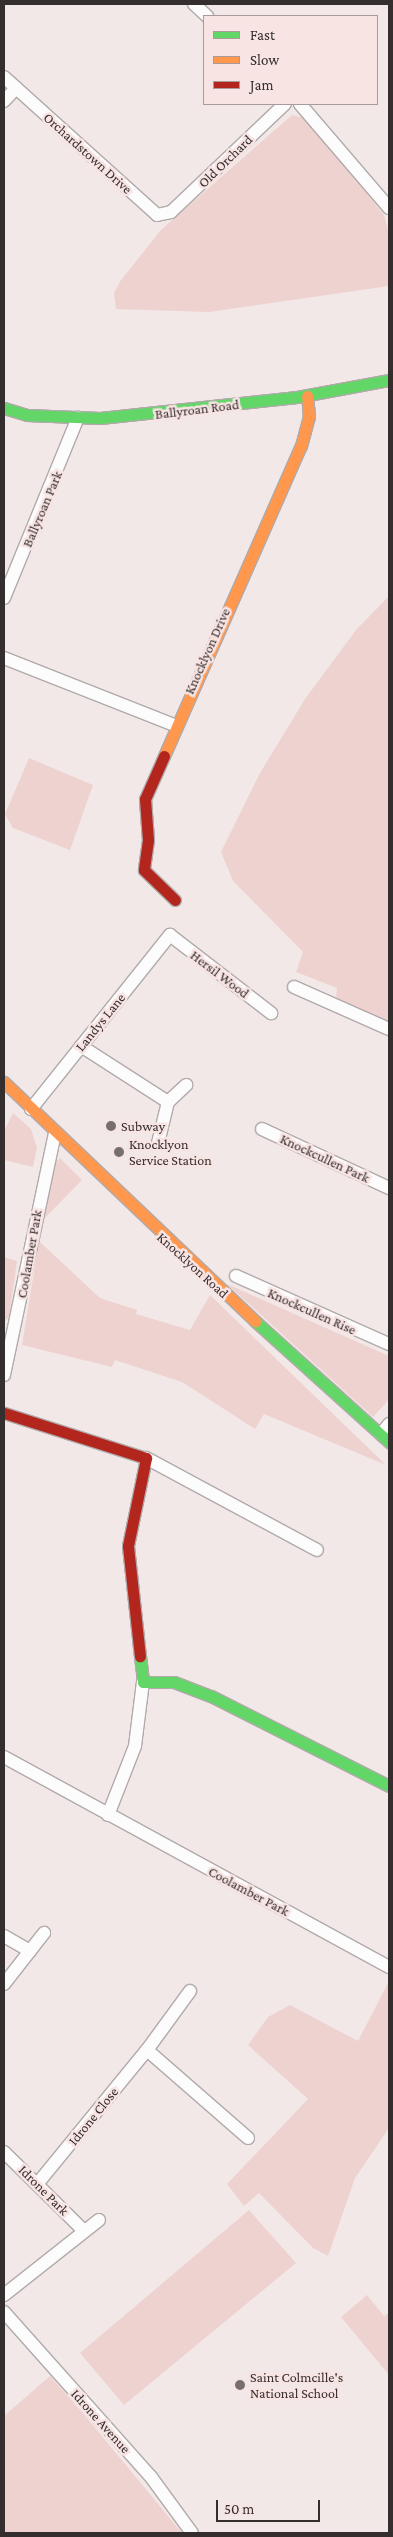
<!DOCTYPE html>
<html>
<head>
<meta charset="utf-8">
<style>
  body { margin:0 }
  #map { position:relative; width:393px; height:2537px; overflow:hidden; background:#f2e8e8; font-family:"Crimson Pro",serif }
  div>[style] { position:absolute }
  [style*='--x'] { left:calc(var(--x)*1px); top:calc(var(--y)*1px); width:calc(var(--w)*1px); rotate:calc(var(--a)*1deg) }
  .green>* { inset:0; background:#eed2d0 }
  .roads { filter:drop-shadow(1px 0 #b1aaaa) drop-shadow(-1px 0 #b1aaaa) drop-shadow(0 1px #b1aaaa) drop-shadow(0 -1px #b1aaaa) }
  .street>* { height:12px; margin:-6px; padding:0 6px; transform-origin:6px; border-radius:6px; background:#fdfcfc }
  .fast>* { height:11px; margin:-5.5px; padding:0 5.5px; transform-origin:5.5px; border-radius:5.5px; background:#63d668 }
  .slow>* { height:11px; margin:-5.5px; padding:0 5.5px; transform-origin:5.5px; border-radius:5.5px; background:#ff974d }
  .jam>* { height:11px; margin:-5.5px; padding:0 5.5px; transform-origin:5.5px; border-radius:5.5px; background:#b3261e }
  .dots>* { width:14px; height:14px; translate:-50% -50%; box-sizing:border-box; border:2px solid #f7e4e3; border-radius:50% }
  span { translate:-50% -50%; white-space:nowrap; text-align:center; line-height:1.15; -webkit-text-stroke:5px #f7e4e3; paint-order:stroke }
  .street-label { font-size:14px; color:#352e2e }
  .poi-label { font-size:14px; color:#352e2e }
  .left { translate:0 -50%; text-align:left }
  .frame { position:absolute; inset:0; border:5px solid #352e2e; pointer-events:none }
  .legend { position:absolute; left:203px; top:15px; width:175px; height:90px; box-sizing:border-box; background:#f7e4e3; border:1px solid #a99b9b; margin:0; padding:6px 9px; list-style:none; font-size:15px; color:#352e2e }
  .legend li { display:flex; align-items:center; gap:10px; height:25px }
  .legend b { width:25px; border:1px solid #a99b9b }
  .scale { position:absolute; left:216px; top:2500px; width:104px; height:22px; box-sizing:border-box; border:2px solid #352e2e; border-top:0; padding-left:6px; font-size:15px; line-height:18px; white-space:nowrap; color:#352e2e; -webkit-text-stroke:4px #f7e4e3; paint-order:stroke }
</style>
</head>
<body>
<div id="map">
  <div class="green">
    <div style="clip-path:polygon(292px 115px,308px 119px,384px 215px,389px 233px,389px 286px,209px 312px,116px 309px,114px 293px,121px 280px,161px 230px)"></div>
    <div style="clip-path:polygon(389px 596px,389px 1022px,336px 998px,337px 988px,296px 972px,303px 952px,233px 881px,221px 852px,260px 773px,305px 699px,356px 630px)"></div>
    <div style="clip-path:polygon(29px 758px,93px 785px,70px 850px,13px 828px,5px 814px)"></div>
    <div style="clip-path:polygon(13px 1113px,31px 1129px,37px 1148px,33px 1167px,4px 1160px,4px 1131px)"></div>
    <div style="clip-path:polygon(60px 1158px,82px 1180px,43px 1220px,53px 1165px)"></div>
    <div style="clip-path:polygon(39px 1241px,100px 1298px,137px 1310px,136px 1314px,190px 1330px,210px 1295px,386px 1465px,264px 1414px,255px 1429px,182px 1382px,115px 1360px,112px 1367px,22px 1345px)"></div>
    <div style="clip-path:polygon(4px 1257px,17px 1261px,9px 1317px,4px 1322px)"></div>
    <div style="clip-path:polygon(227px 1284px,389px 1356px,389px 1398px,385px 1404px,373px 1417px)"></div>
    <div style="clip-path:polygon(389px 1981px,389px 2128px,355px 2178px,328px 2256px,313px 2248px,259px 2193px,244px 2206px,227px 2184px,308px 2099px,248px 2045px,268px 2017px,290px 2005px,358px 2041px)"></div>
    <div style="clip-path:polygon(249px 2210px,296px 2263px,124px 2405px,80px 2353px)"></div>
    <div style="clip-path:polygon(367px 2295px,384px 2316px,389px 2313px,389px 2375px,341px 2317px)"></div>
    <div style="clip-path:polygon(50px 2376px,87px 2418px,182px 2533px,4px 2533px,4px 2416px)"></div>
  </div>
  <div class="roads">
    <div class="street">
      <div style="--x:194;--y:4;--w:18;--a:43"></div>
      <div style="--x:4;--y:77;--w:206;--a:42"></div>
      <div style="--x:157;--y:215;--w:14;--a:-12"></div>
      <div style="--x:171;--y:212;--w:157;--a:-43.5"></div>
      <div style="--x:4;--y:101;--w:18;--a:-47"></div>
      <div style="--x:300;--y:104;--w:137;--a:49.4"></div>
      <div style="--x:4;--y:598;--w:195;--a:-67.7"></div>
      <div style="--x:4;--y:658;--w:183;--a:21.5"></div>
      <div style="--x:294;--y:987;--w:104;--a:23.9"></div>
      <div style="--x:81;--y:1046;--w:103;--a:32.8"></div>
      <div style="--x:31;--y:1109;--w:223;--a:-51.4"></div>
      <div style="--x:170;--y:935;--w:128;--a:37.7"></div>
      <div style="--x:262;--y:1129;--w:140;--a:24.9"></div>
      <div style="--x:158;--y:1143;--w:42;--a:-76.3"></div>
      <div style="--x:168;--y:1102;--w:25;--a:-43"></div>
      <div style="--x:236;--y:1276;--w:167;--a:24"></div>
      <div style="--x:4;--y:1375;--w:246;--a:-78.1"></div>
      <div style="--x:381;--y:1434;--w:13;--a:-51"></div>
      <div style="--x:146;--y:1458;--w:194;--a:28.3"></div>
      <div style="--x:4;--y:1757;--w:439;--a:28.6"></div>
      <div style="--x:108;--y:1815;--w:74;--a:-68.6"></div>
      <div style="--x:135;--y:1746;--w:64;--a:-82.9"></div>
      <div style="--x:4;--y:1936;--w:30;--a:30"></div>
      <div style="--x:4;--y:1984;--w:65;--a:-51.9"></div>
      <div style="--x:147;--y:2050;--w:73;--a:-53.9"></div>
      <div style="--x:4;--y:2152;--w:110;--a:44.6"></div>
      <div style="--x:38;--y:2183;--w:172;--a:-50.7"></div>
      <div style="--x:147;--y:2050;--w:134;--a:41.1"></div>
      <div style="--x:4;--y:2295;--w:121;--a:-38.3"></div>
      <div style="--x:4;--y:2312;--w:221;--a:48.3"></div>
      <div style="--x:151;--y:2477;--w:69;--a:53.8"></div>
    </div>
    <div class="fast">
      <div style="--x:4;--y:408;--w:24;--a:17"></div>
      <div style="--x:27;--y:415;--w:73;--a:2.4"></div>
      <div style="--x:100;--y:418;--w:198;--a:-6.1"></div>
      <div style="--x:297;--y:397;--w:94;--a:-10.5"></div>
      <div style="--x:255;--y:1321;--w:181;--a:42.1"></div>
      <div style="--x:140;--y:1656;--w:26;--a:83"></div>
      <div style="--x:143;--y:1682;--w:31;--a:0"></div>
      <div style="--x:174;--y:1682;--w:40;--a:21"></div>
      <div style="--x:211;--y:1696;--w:199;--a:26.8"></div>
    </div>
    <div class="slow">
      <div style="--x:164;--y:756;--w:339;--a:-66.2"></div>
      <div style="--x:301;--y:446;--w:30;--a:-75"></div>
      <div style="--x:309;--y:417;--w:21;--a:-95"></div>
      <div style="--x:4;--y:1082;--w:347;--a:43.6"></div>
    </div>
    <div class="jam">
      <div style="--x:164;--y:756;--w:47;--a:113.8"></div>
      <div style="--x:145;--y:799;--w:41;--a:85.8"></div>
      <div style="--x:148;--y:840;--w:30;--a:98"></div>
      <div style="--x:144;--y:870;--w:43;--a:44.1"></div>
      <div style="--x:4;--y:1413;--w:149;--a:17.6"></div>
      <div style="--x:146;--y:1458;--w:90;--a:101.6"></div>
      <div style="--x:128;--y:1546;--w:111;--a:83.8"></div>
    </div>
  </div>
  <div class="dots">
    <div style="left:111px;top:1126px;background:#776f6f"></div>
    <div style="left:119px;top:1152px;background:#776f6f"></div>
    <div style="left:240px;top:2385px;background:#776f6f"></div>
  </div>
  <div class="street-label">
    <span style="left:88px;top:153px;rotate:42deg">Orchardstown Drive</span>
    <span style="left:225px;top:161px;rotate:-44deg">Old Orchard</span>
    <span style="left:197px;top:409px;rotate:-7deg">Ballyroan Road</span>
    <span style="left:42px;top:509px;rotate:-67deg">Ballyroan Park</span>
    <span style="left:207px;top:651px;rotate:-66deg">Knocklyon Drive</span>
    <span style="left:220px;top:974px;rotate:37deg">Hersil Wood</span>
    <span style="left:100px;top:1022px;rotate:-51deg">Landys Lane</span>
    <span style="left:325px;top:1158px;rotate:25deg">Knockcullen Park</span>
    <span style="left:29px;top:1254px;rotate:-80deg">Coolamber Park</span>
    <span style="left:193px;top:1265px;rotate:42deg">Knocklyon Road</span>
    <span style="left:312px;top:1311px;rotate:24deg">Knockcullen Rise</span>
    <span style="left:249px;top:1891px;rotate:28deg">Coolamber Park</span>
    <span style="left:93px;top:2116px;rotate:-51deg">Idrone Close</span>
    <span style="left:44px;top:2190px;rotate:45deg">Idrone Park</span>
    <span style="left:101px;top:2421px;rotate:48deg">Idrone Avenue</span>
  </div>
  <div class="poi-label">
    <span class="left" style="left:121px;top:1126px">Subway</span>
    <span class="left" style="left:129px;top:1152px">Knocklyon<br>Service Station</span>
    <span class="left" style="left:250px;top:2385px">Saint Colmcille's<br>National School</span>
  </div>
  <div class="frame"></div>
  <ul class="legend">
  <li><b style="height:6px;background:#63d668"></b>Fast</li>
  <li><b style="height:6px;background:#ff974d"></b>Slow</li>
  <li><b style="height:6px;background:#b3261e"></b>Jam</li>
  </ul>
  <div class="scale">50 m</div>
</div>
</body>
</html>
